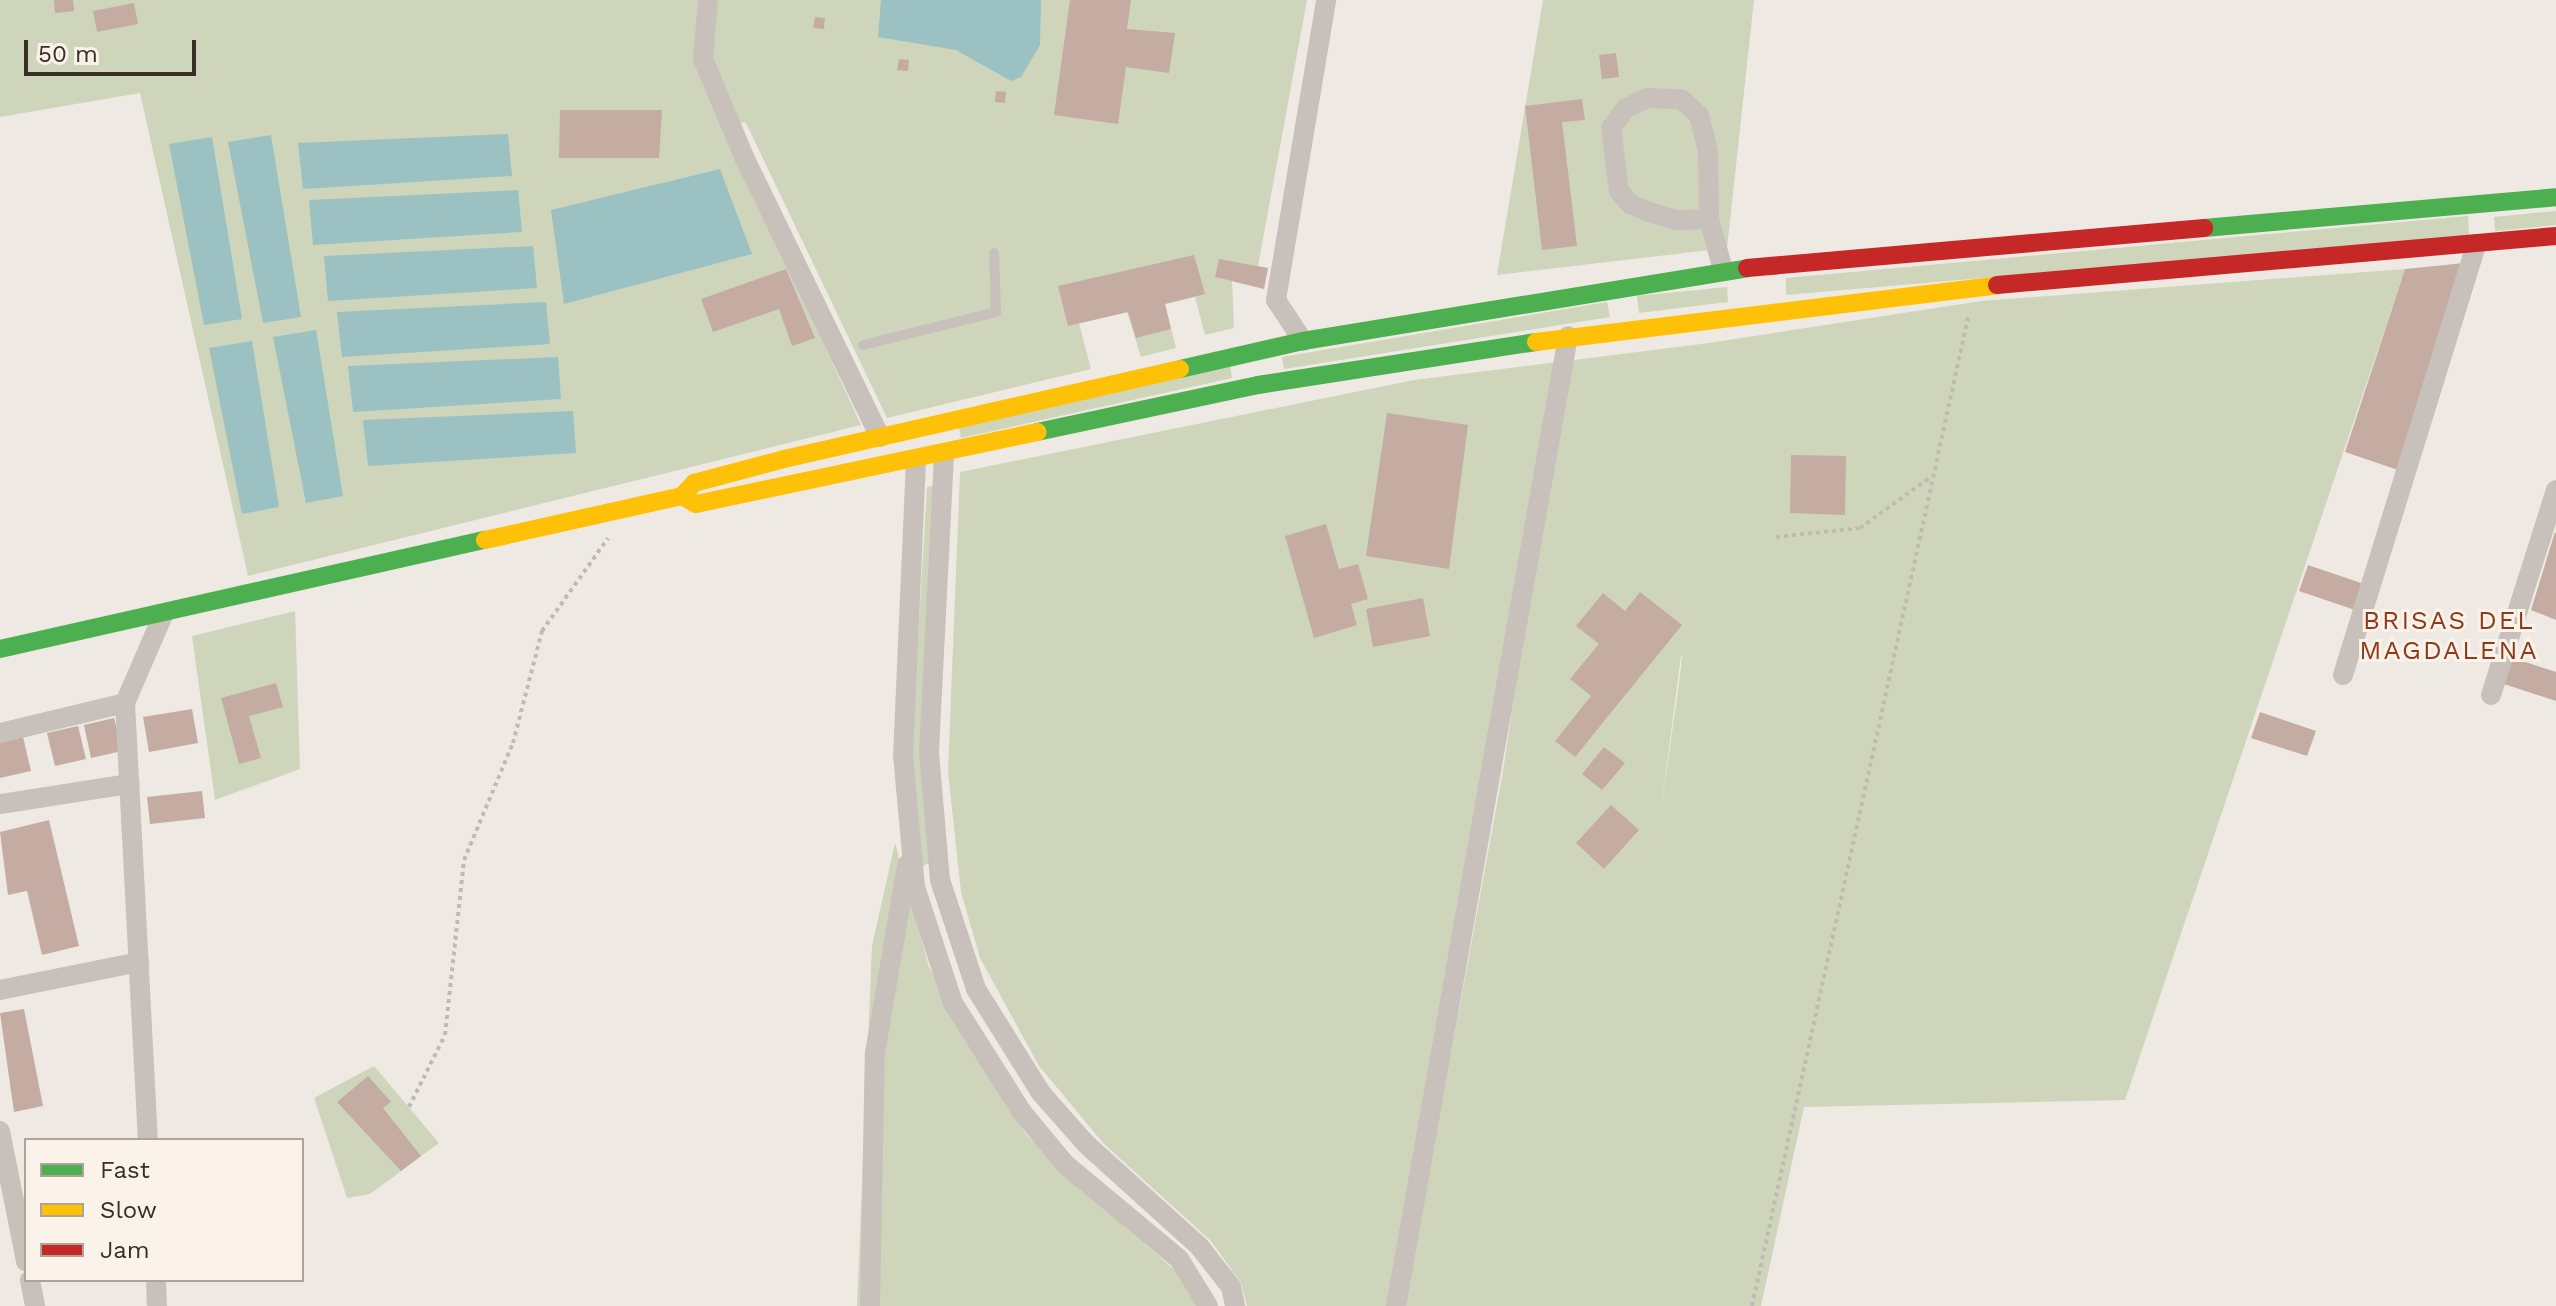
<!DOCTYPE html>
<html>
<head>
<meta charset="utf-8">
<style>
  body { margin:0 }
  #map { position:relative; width:2556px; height:1306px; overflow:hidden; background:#eee9e2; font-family:"Work Sans",sans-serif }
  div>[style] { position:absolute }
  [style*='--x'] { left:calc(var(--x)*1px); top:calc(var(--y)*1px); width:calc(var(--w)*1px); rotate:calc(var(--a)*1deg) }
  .green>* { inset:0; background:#cfd5ba }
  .water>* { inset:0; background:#9bc1c2 }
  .building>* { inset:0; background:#c4aca2 }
  .path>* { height:4px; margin-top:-2px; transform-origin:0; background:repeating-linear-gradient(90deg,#c1bab3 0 4px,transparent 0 8px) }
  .lane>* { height:10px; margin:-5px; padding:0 5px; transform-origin:5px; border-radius:5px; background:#c8c1bb }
  .street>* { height:20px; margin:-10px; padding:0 10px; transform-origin:10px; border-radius:10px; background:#c8c1bb }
  .fast>* { height:18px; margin:-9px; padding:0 9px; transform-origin:9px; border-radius:9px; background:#4caf50 }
  .slow>* { height:18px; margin:-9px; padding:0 9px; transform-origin:9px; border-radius:9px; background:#ffc107 }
  .jam>* { height:18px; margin:-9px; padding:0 9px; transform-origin:9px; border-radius:9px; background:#c62828 }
  span { translate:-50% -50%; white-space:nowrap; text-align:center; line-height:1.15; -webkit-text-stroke:6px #fbf3e9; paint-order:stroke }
  .neighbourhood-label { font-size:26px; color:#8f391a; letter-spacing:2px }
  .legend { position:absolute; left:24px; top:1138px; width:280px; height:144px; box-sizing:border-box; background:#fbf3e9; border:2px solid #ada49c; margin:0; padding:10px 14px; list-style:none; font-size:24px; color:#392e28 }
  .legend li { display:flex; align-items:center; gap:16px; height:40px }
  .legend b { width:40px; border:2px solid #ada49c }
  .scale { position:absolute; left:24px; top:40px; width:172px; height:36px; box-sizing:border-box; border:4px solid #392e28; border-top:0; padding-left:10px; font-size:24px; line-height:28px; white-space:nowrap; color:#392e28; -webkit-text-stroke:6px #fbf3e9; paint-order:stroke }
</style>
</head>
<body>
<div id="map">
  <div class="green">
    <div style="clip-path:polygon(0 0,1307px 0,1258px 266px,1219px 260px,1216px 277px,1232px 281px,1234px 328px,1205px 335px,1195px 297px,1165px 304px,1176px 348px,1141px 357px,1127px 312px,1079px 323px,1091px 369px,887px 418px,746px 123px,721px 121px,861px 425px,248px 576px,140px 93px,0 117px)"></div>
    <div style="clip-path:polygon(1543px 0,1754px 0,1727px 248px,1497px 275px)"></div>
    <div style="clip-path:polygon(2556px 211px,2556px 225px,2495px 231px,2494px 217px)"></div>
    <div style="clip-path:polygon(2468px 216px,2469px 236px,1786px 295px,1786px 278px)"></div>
    <div style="clip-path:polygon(evenodd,2405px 269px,2125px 1100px,1804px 1107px,1761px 1306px,1247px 1306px,1241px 1283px,1211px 1241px,1104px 1144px,1039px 1066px,980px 958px,961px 892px,948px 772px,960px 472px,1414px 380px,1709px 343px,1981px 301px,2405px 269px,1682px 656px,1680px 676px,1660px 817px,1681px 656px,1682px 656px,2405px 269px,1518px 671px,1503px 771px,1444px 1092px,1518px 671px)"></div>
    <div style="clip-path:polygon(1727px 287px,1728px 302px,1639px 313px,1637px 296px)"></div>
    <div style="clip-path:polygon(1607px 302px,1610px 317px,1284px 369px,1282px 357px)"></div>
    <div style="clip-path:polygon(1230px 365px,1232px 378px,961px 438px,959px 427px)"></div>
    <div style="clip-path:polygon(934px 486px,931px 862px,923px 866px,911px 758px,927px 487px)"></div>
    <div style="clip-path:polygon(295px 611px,300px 769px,215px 800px,192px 636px)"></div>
    <div style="clip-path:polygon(895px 843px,929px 967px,997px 1091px,1026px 1134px,1064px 1173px,1187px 1281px,1199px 1306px,857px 1306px,872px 946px)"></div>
    <div style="clip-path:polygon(374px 1066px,439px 1143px,370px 1194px,347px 1198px,314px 1098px)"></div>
  </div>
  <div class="water">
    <div style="clip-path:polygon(881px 0,1041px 0,1040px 45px,1021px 77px,1011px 81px,956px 50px,878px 37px)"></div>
    <div style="clip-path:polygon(508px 134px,512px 176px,303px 189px,298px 143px)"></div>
    <div style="clip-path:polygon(271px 135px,301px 317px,263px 323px,228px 142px)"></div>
    <div style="clip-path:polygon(212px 137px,242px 319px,204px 325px,169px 144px)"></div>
    <div style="clip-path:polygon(720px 169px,752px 254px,564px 304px,551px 210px)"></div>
    <div style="clip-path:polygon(518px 190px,522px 232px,313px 245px,309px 200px)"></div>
    <div style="clip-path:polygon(533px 246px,537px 288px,328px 301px,324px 256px)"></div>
    <div style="clip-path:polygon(546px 302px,550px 344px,342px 357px,337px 312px)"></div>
    <div style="clip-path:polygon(316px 330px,343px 496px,306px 503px,273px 337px)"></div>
    <div style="clip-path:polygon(252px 341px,279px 507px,242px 514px,209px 348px)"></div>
    <div style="clip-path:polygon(558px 357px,561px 399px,353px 412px,348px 366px)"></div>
    <div style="clip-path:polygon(573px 411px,576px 453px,368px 466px,363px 420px)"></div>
  </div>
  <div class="building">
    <div style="clip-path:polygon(54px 0,73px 0,74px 11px,55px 13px)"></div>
    <div style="clip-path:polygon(1070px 0,1131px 0,1127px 29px,1175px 33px,1169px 73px,1126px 67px,1118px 124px,1054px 115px)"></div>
    <div style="clip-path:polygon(134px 3px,138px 24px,97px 32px,93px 11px)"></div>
    <div style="clip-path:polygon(815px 17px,825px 18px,824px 29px,813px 28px)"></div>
    <div style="clip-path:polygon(1616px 53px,1619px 77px,1602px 79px,1599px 55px)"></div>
    <div style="clip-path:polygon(899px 59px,909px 60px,908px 71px,897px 70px)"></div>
    <div style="clip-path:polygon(996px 91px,1006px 92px,1005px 103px,995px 102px)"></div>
    <div style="clip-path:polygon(1582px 99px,1585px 120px,1562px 122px,1577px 246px,1542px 250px,1525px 106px)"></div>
    <div style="clip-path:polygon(560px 110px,662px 110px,659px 158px,559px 158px)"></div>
    <div style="clip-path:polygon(1194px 255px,1205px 294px,1165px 304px,1171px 329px,1136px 338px,1128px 312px,1068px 326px,1058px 286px)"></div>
    <div style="clip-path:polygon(1219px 259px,1268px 268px,1264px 289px,1215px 277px)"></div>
    <div style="clip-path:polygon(2464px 263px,2401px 471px,2345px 452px,2405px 269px)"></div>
    <div style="clip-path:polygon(786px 269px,815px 338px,792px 346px,779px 309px,713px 332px,701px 299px)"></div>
    <div style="clip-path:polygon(1387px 413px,1468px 425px,1449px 569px,1366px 556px)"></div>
    <div style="clip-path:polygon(1791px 455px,1846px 456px,1845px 515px,1790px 513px)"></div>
    <div style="clip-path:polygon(1326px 524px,1339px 569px,1358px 564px,1368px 599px,1351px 604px,1357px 625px,1314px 638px,1285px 536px)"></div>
    <div style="clip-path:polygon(2555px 532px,2556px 533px,2556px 620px,2531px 610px)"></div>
    <div style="clip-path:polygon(2308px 565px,2364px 584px,2355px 610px,2299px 591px)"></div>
    <div style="clip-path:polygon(1640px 592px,1682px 625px,1575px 757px,1555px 741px,1591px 696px,1570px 679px,1599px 644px,1576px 626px,1603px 593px,1625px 611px)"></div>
    <div style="clip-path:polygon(1423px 598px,1430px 636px,1373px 647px,1366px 609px)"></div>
    <div style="clip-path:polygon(2513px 658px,2556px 672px,2556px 701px,2504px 684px)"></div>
    <div style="clip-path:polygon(276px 683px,283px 707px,249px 716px,261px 758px,239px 764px,221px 698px)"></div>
    <div style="clip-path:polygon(192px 709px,198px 743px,149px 752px,143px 717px)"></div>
    <div style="clip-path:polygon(2260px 712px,2316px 731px,2307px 756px,2251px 738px)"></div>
    <div style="clip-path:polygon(114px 718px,122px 751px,91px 758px,84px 725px)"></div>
    <div style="clip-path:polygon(78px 726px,86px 759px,55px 766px,47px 733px)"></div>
    <div style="clip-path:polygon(23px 737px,31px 771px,0 778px,0 743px)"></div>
    <div style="clip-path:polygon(1604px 747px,1625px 763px,1602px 790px,1582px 774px)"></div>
    <div style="clip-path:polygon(202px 791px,205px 818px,150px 824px,147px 797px)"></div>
    <div style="clip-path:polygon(1611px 805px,1639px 830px,1604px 869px,1576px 843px)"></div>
    <div style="clip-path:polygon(49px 820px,79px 946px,42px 955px,27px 891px,8px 895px,0 832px)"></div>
    <div style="clip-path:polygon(24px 1009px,43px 1106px,14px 1112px,0 1013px)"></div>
    <div style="clip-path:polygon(368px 1076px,391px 1102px,383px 1108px,421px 1156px,401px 1171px,337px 1102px)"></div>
  </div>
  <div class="path">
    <div style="--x:1776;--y:537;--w:84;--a:-6.1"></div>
    <div style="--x:1860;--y:528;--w:87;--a:-35.7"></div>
    <div style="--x:409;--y:1107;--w:80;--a:-63.4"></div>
    <div style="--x:445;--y:1035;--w:176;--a:-83.8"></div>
    <div style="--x:464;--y:860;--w:127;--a:-67.3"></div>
    <div style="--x:513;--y:743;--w:116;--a:-75.5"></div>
    <div style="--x:542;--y:631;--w:114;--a:-54.6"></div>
    <div style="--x:1752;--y:1306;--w:1016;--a:-77.67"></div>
  </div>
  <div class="lane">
    <div style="--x:863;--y:345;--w:137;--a:-13.9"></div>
    <div style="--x:996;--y:312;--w:59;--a:-91.9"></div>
  </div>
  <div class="street">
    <div style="--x:708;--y:0;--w:59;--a:94.8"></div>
    <div style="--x:703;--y:59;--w:108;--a:67.2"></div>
    <div style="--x:745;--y:159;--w:309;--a:64.1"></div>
    <div style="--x:1709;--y:219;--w:32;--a:178"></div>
    <div style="--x:1677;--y:220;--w:29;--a:-164"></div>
    <div style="--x:1649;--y:212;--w:21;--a:-157"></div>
    <div style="--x:1630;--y:204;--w:17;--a:-130"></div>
    <div style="--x:1619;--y:191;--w:64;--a:-97.2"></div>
    <div style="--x:1611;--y:128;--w:25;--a:-53"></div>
    <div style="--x:1626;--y:108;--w:23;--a:-25"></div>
    <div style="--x:1647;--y:98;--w:34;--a:2"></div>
    <div style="--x:1681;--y:99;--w:24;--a:42"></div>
    <div style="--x:1699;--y:115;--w:38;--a:76"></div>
    <div style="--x:1708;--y:152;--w:67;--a:89.1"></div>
    <div style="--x:1709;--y:219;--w:53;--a:74.6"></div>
    <div style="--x:1303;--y:341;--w:49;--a:-123.4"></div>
    <div style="--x:1276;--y:300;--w:304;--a:-80.5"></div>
    <div style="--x:944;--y:455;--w:297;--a:92.9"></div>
    <div style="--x:929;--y:752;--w:128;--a:85.1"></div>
    <div style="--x:940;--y:880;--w:115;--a:71.7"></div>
    <div style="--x:976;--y:989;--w:123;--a:58"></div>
    <div style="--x:1041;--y:1093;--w:68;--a:48.6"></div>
    <div style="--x:1086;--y:1144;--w:152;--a:42.1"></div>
    <div style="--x:1199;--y:1246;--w:52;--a:52"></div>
    <div style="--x:1231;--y:1287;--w:19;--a:78"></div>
    <div style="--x:916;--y:460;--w:295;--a:92.5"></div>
    <div style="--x:903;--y:755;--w:133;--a:84.8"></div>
    <div style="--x:915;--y:887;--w:122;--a:71.9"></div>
    <div style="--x:953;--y:1003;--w:129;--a:57.7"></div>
    <div style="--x:1022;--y:1112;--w:67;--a:50.4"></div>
    <div style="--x:1065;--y:1164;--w:148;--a:39.8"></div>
    <div style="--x:1179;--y:1259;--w:55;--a:58.3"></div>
    <div style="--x:2343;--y:675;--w:450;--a:-72.8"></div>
    <div style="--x:2491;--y:695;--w:215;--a:-72.4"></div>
    <div style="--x:125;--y:703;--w:438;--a:87"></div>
    <div style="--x:0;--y:733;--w:129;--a:-13.5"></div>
    <div style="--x:125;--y:703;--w:96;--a:-66.6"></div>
    <div style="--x:0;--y:804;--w:131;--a:-8.8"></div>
    <div style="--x:0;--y:990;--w:142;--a:-11.4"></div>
    <div style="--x:0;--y:1131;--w:133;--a:78.7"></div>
    <div style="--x:30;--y:1280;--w:26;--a:79"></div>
    <div style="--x:156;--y:1280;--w:26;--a:88"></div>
    <div style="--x:870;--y:1306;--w:253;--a:-88.9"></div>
    <div style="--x:875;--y:1053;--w:191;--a:-80.3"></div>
    <div style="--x:1396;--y:1306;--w:985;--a:-79.94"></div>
  </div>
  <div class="fast">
    <div style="--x:2204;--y:228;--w:353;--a:-5"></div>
    <div style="--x:1180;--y:369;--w:126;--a:-12.8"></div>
    <div style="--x:1303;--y:341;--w:450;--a:-9.3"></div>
    <div style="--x:1037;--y:432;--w:226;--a:-12"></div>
    <div style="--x:1258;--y:385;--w:281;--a:-8.8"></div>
    <div style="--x:0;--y:649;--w:497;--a:-12.7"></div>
  </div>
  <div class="slow">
    <div style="--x:1536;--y:342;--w:465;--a:-7"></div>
    <div style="--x:682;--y:496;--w:18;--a:-47"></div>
    <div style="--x:694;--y:483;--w:93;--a:-14.9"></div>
    <div style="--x:784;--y:459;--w:406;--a:-12.8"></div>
    <div style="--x:485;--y:540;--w:202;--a:-12.6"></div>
    <div style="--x:682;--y:496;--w:16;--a:30"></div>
    <div style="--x:696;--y:504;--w:349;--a:-11.9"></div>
  </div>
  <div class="jam">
    <div style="--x:1747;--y:268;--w:459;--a:-5"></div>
    <div style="--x:1997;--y:285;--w:561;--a:-5.01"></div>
  </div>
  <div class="neighbourhood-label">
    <span style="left:2449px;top:636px">BRISAS DEL<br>MAGDALENA</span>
  </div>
  <ul class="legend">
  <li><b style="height:10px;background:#4caf50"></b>Fast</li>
  <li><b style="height:10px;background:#ffc107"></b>Slow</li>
  <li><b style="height:10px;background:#c62828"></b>Jam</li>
  </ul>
  <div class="scale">50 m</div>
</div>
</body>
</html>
